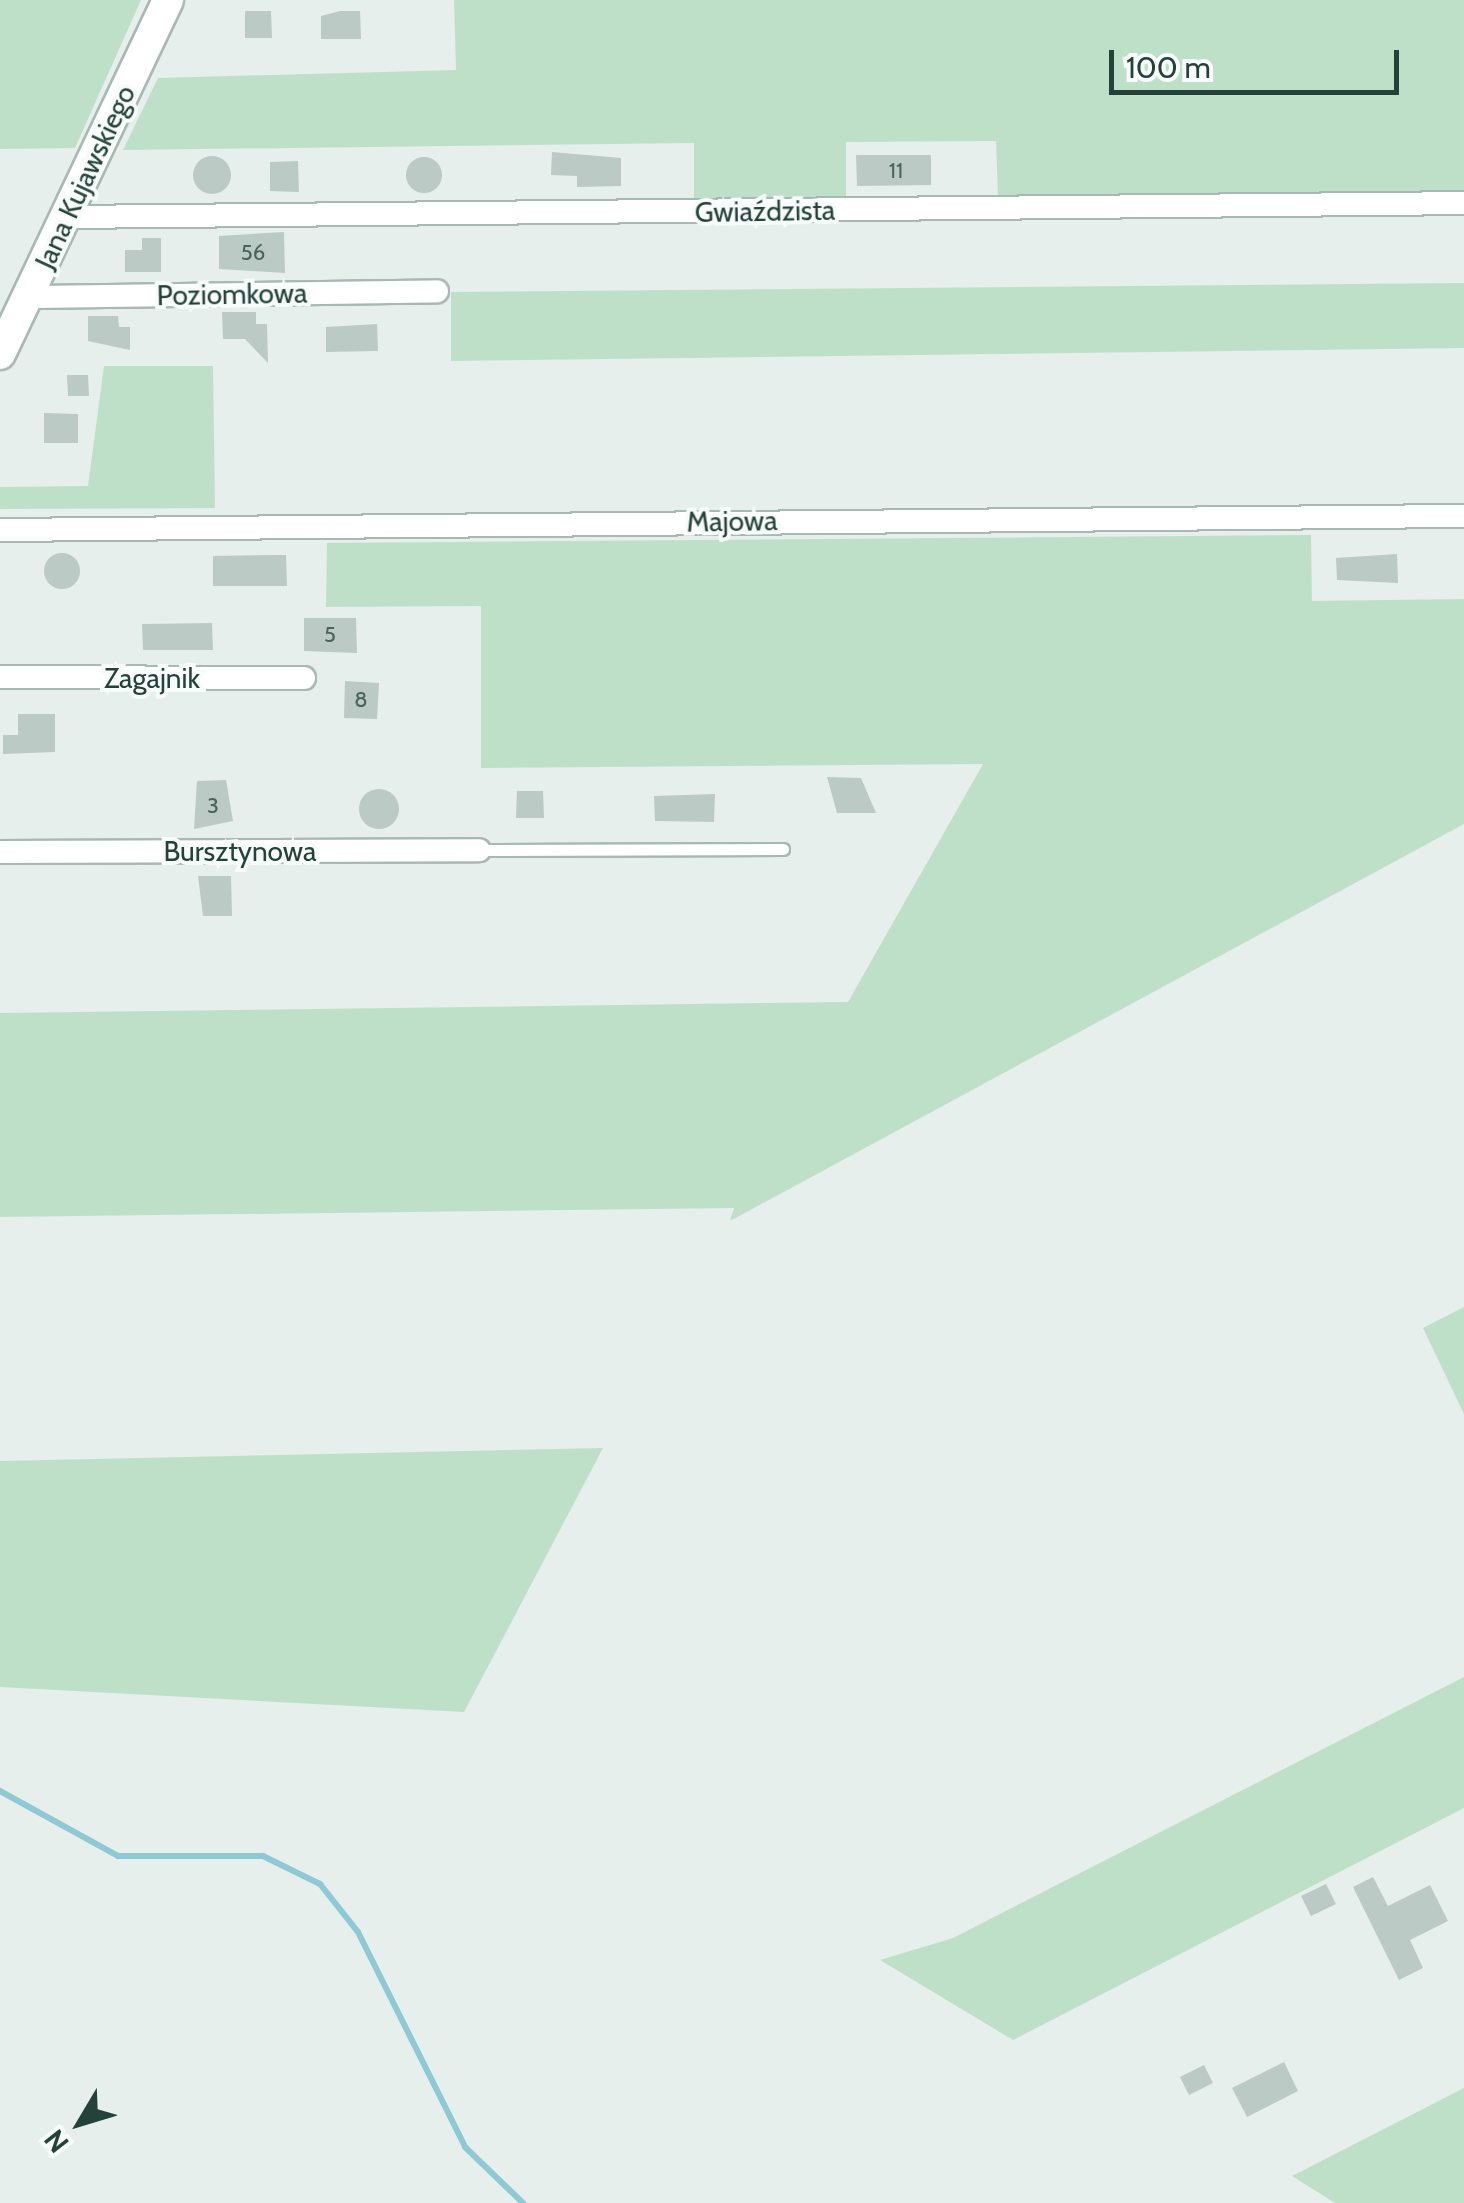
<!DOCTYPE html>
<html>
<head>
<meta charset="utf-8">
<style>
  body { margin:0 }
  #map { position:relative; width:1464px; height:2203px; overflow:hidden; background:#e6efeb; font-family:Cabin,sans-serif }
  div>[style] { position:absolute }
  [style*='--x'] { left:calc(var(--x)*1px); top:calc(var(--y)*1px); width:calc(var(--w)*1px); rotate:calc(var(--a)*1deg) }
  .green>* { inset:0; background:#bfe0c8 }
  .stream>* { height:6px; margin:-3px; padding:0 3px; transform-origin:3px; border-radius:3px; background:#8ec9d4 }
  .building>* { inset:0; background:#bbcac4 }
  .round { border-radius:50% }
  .roads { filter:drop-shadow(2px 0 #a8b8b2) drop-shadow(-2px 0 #a8b8b2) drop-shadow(0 2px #a8b8b2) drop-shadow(0 -2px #a8b8b2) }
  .service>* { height:11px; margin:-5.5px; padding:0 5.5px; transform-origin:5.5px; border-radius:5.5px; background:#fff }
  .minor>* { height:22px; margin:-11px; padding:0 11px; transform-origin:11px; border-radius:11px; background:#fff }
  .secondary>* { height:30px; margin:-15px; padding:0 15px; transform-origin:15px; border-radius:15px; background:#fff }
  span { translate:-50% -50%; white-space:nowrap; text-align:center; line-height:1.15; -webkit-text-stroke:8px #f7fbf9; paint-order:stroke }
  .number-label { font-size:22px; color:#4a645c }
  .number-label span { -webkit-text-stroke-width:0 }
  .street-label { font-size:28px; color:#24423a }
  .north { position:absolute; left:30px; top:2073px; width:100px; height:100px; -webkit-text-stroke:8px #f7fbf9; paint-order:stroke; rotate:232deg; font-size:28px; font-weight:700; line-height:40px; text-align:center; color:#24423a }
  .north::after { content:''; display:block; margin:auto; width:35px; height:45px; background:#24423a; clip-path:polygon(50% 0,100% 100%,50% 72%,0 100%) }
  .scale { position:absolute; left:1109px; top:50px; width:290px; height:45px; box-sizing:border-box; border:5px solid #24423a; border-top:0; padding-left:12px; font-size:30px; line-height:35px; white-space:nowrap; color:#24423a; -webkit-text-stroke:8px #f7fbf9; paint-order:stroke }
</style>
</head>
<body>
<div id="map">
  <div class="green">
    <div style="clip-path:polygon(0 0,141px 0,75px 148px,0 149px)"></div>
    <div style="clip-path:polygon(454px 0,1464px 0,1464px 192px,998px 197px,996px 141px,846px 142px,846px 199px,694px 200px,694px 143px,123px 150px,158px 78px,456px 70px)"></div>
    <div style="clip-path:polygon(1464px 283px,1464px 348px,451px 361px,451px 292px)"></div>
    <div style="clip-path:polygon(104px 366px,213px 366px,215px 508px,0 509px,0 487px,88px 486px)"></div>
    <div style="clip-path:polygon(1311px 535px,1312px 601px,1464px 599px,1464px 824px,730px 1221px,734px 1208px,0 1217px,0 1013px,848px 1002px,983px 764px,481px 768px,481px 606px,326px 607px,327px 543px)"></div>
    <div style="clip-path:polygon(1464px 1307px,1464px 1414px,1423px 1328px)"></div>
    <div style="clip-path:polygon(603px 1448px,464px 1712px,0 1687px,0 1461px)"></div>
    <div style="clip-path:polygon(1464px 1677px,1464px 1808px,1013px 2040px,880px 1960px,953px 1938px)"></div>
    <div style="clip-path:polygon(1464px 2088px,1464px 2203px,1335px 2203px,1292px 2176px)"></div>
  </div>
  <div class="stream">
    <div style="--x:0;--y:1791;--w:135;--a:28.8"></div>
    <div style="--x:118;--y:1856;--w:145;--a:0"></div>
    <div style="--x:263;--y:1856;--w:64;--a:26.2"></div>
    <div style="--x:320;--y:1884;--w:61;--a:51.6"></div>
    <div style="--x:358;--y:1932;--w:240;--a:63.5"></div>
    <div style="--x:465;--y:2147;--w:81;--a:44"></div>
  </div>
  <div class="building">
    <div style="clip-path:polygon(245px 11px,271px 11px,272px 38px,245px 38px)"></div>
    <div style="clip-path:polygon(340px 11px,360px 11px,361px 39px,321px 39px,321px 16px)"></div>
    <div style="clip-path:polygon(552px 152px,621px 158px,621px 186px,577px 187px,577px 176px,551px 175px)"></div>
    <div style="clip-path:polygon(856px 155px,931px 155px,931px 185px,857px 186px)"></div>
    <div class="round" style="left:193px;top:156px;width:38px;height:38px"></div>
    <div class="round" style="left:406px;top:157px;width:36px;height:36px"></div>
    <div style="clip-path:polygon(298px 161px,299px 192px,270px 191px,270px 162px)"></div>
    <div style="clip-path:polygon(284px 232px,285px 273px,219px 269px,219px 236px)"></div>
    <div style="clip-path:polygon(142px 238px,161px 238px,161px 272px,125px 272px,125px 250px,142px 250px)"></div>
    <div style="clip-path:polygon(222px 312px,256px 312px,256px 324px,267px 324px,268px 363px,245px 339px,223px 339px)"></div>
    <div style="clip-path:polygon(88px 316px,118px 316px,119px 327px,130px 327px,130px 350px,88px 341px)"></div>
    <div style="clip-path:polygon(377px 324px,378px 351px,326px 352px,326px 327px)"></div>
    <div style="clip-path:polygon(67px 375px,88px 375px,89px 396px,68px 396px)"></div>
    <div style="clip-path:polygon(44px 413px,78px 414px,78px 443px,44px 443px)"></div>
    <div class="round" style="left:44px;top:553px;width:36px;height:36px"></div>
    <div style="clip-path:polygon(1397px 554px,1398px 583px,1337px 580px,1336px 558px)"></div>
    <div style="clip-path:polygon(267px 555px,286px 555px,287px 586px,213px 586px,213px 556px)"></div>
    <div style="clip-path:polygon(304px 618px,356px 618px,357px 653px,304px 651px)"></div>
    <div style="clip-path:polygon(212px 623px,213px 650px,143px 650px,142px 624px)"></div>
    <div style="clip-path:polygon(345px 681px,379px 683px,377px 719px,344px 718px)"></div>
    <div style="clip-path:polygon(18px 714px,55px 714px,55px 752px,3px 754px,3px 735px,18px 735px)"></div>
    <div style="clip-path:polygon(827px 777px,861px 778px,876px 813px,837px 813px)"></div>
    <div style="clip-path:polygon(226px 780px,233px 821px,194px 829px,197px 781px)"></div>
    <div class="round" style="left:359px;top:789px;width:40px;height:40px"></div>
    <div style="clip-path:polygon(517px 791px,543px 791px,544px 818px,516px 818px)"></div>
    <div style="clip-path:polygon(715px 794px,714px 822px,655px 821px,654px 796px)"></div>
    <div style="clip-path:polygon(198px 876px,231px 876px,232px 916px,203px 916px)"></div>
    <div style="clip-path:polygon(1373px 1877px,1388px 1906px,1430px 1885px,1448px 1921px,1410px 1940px,1423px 1968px,1399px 1980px,1353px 1887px)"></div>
    <div style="clip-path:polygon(1326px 1884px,1336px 1904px,1311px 1916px,1301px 1896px)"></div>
    <div style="clip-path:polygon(1284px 2062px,1298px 2091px,1247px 2117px,1232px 2088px)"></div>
    <div style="clip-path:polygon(1204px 2065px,1213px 2083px,1189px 2095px,1180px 2077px)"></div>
  </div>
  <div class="roads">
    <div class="service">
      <div style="--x:479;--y:850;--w:304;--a:-0.2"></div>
    </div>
    <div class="minor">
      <div style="--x:66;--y:217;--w:1398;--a:-0.57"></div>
      <div style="--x:28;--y:297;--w:409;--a:-0.8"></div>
      <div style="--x:0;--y:530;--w:1464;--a:-0.55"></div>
      <div style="--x:0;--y:677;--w:304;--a:0.2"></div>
      <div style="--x:0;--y:852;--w:479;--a:-0.2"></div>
    </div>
    <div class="secondary">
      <div style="--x:0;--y:354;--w:392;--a:-64.6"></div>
    </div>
  </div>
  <div class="number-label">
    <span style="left:896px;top:171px">11</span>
    <span style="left:253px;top:253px">56</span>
    <span style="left:330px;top:635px">5</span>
    <span style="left:361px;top:700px">8</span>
    <span style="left:213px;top:806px">3</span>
  </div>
  <div class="street-label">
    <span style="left:85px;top:177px;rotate:-65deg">Jana Kujawskiego</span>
    <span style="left:765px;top:211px;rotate:-1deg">Gwiaździsta</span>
    <span style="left:232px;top:294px;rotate:-1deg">Poziomkowa</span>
    <span style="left:732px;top:521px;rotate:-1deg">Majowa</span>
    <span style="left:152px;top:678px">Zagajnik</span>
    <span style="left:240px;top:851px">Bursztynowa</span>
  </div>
  <div class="north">N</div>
  <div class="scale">100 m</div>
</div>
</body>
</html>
